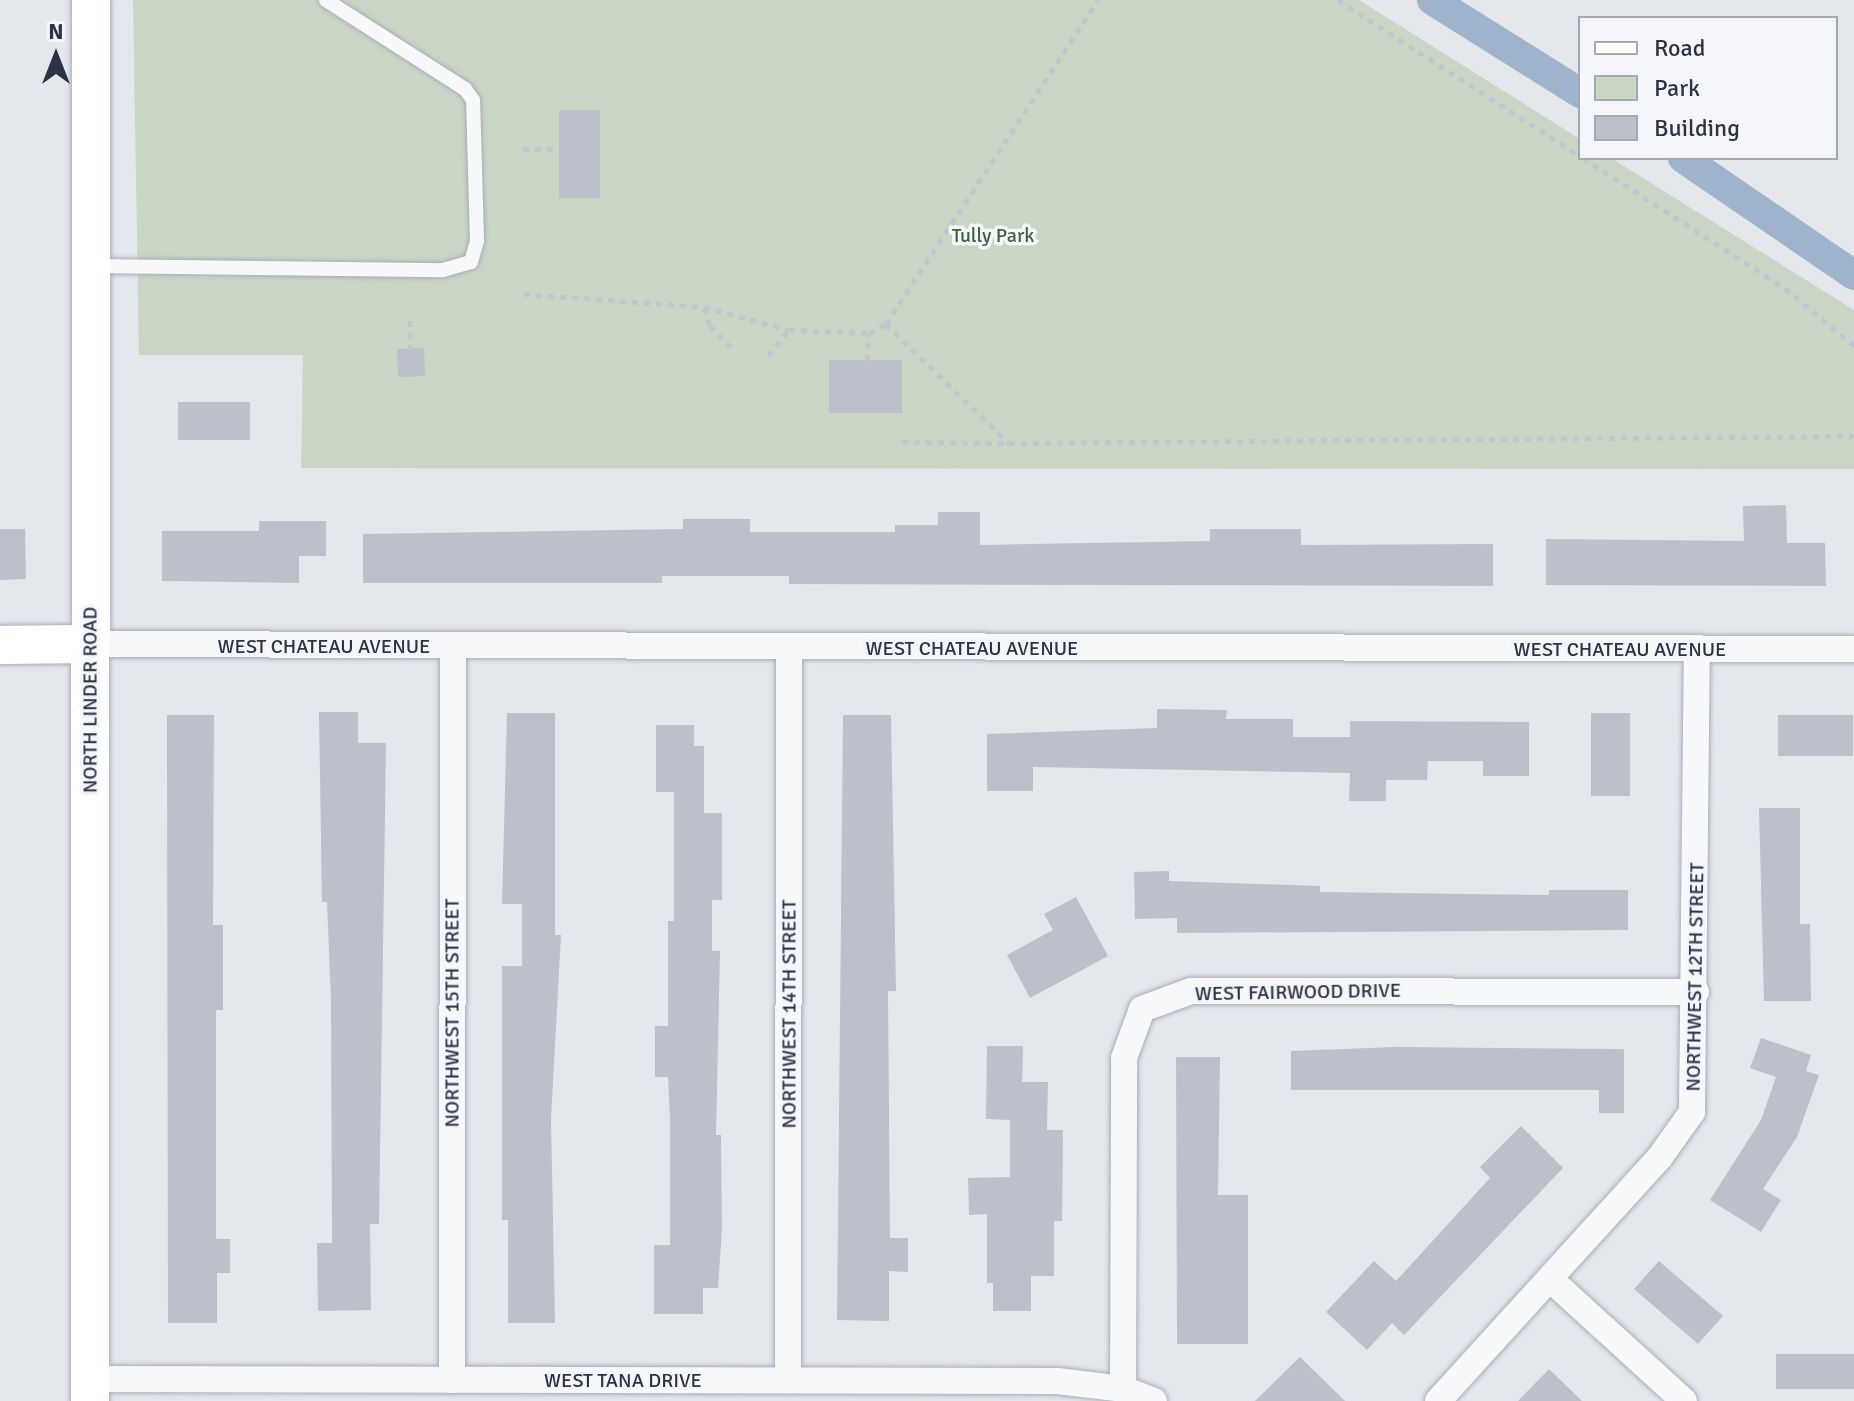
<!DOCTYPE html>
<html>
<head>
<meta charset="utf-8">
<style>
  body { margin:0 }
  #map { position:relative; width:1854px; height:1401px; overflow:hidden; background:#e4e7ec; font-family:Signika,sans-serif }
  div>[style] { position:absolute }
  [style*='--x'] { left:calc(var(--x)*1px); top:calc(var(--y)*1px); width:calc(var(--w)*1px); rotate:calc(var(--a)*1deg) }
  .green>* { inset:0; background:#c9d6c5 }
  .canal>* { height:30px; margin:-15px; padding:0 15px; transform-origin:15px; border-radius:15px; background:#9fb4cc }
  .building>* { inset:0; background:#bbc0ca }
  .path>* { height:5px; margin-top:-2.5px; transform-origin:0; background:repeating-linear-gradient(90deg,#c2c5cb 0 6px,transparent 0 12px) }
  .roads { filter:drop-shadow(0 0 2px #a9aeb7) drop-shadow(0 0 2px #a9aeb7) }
  .lane>* { height:14px; margin:-7px; padding:0 7px; transform-origin:7px; border-radius:7px; background:#f7f8fa }
  .street>* { height:26px; margin:-13px; padding:0 13px; transform-origin:13px; border-radius:13px; background:#f7f8fa }
  .secondary>* { height:38px; margin:-19px; padding:0 19px; transform-origin:19px; border-radius:19px; background:#fff }
  span { translate:-50% -50%; white-space:nowrap; text-align:center; line-height:1.15; -webkit-text-stroke:7px #f4f6f9; paint-order:stroke }
  .park-label { font-size:20px; color:#3f6138 }
  .street-label { font-size:20px; color:#2b3445 }
  .legend { position:absolute; left:1578px; top:16px; width:260px; height:144px; box-sizing:border-box; background:#f4f6f9; border:2px solid #a4a8b1; margin:0; padding:10px 14px; list-style:none; font-size:24px; color:#2b3445 }
  .legend li { display:flex; align-items:center; gap:16px; height:40px }
  .legend b { width:40px; border:2px solid #a4a8b1 }
  .north { position:absolute; left:16px; top:16px; width:80px; height:80px; -webkit-text-stroke:6px #f4f6f9; paint-order:stroke; rotate:0deg; font-size:22px; font-weight:700; line-height:32px; text-align:center; color:#2b3445 }
  .north::after { content:''; display:block; margin:auto; width:28px; height:36px; background:#2b3445; clip-path:polygon(50% 0,100% 100%,50% 72%,0 100%) }
</style>
</head>
<body>
<div id="map">
  <div class="green">
    <div style="clip-path:polygon(133px 0,1359px 0,1580px 139px,1580px 158px,1611px 158px,1854px 310px,1854px 469px,301px 468px,303px 355px,139px 355px)"></div>
  </div>
  <div class="canal">
    <div style="--x:1432;--y:0;--w:175;--a:32.1"></div>
    <div style="--x:1683;--y:158;--w:207;--a:34.4"></div>
  </div>
  <div class="building">
    <div style="clip-path:polygon(559px 110px,600px 110px,600px 198px,559px 198px)"></div>
    <div style="clip-path:polygon(424px 348px,425px 376px,398px 377px,397px 349px)"></div>
    <div style="clip-path:polygon(829px 360px,902px 360px,902px 413px,829px 413px)"></div>
    <div style="clip-path:polygon(178px 402px,250px 402px,250px 440px,178px 440px)"></div>
    <div style="clip-path:polygon(1786px 505px,1787px 543px,1825px 543px,1826px 586px,1546px 585px,1546px 539px,1744px 541px,1743px 506px)"></div>
    <div style="clip-path:polygon(938px 512px,980px 512px,980px 545px,1210px 541px,1210px 529px,1301px 529px,1301px 545px,1493px 544px,1493px 586px,789px 584px,789px 576px,662px 576px,662px 583px,363px 583px,363px 534px,683px 529px,683px 519px,750px 519px,750px 532px,895px 532px,895px 525px,938px 525px)"></div>
    <div style="clip-path:polygon(259px 521px,326px 521px,326px 556px,299px 556px,299px 583px,162px 581px,162px 531px,259px 531px)"></div>
    <div style="clip-path:polygon(0 529px,25px 529px,26px 579px,0 580px)"></div>
    <div style="clip-path:polygon(1157px 709px,1227px 710px,1226px 719px,1293px 719px,1293px 737px,1350px 737px,1350px 721px,1529px 722px,1529px 776px,1483px 776px,1483px 761px,1428px 761px,1427px 780px,1386px 780px,1386px 801px,1349px 801px,1350px 773px,1033px 767px,1033px 791px,987px 791px,987px 734px,1157px 728px)"></div>
    <div style="clip-path:polygon(319px 712px,358px 712px,358px 743px,386px 743px,379px 1224px,370px 1224px,371px 1310px,318px 1311px,317px 1243px,332px 1243px,331px 1000px,327px 902px,322px 902px)"></div>
    <div style="clip-path:polygon(507px 713px,555px 713px,555px 935px,561px 935px,551px 1119px,555px 1323px,508px 1323px,508px 1220px,502px 1220px,502px 966px,522px 966px,522px 904px,502px 904px)"></div>
    <div style="clip-path:polygon(1591px 713px,1630px 713px,1630px 796px,1591px 796px)"></div>
    <div style="clip-path:polygon(167px 715px,214px 715px,213px 925px,223px 925px,223px 1010px,216px 1010px,216px 1239px,230px 1239px,230px 1273px,217px 1273px,217px 1323px,168px 1323px)"></div>
    <div style="clip-path:polygon(843px 715px,891px 715px,896px 991px,888px 991px,890px 1238px,908px 1238px,908px 1272px,889px 1271px,889px 1321px,837px 1320px)"></div>
    <div style="clip-path:polygon(1778px 715px,1853px 715px,1853px 756px,1778px 756px)"></div>
    <div style="clip-path:polygon(656px 725px,694px 725px,694px 746px,704px 746px,704px 813px,722px 813px,722px 900px,712px 900px,712px 951px,720px 951px,716px 1135px,721px 1135px,722px 1229px,718px 1288px,703px 1288px,703px 1314px,654px 1314px,654px 1245px,670px 1245px,670px 1117px,668px 1077px,655px 1077px,655px 1026px,668px 1026px,668px 921px,674px 921px,674px 792px,656px 792px)"></div>
    <div style="clip-path:polygon(1759px 808px,1800px 808px,1800px 924px,1810px 924px,1811px 1001px,1764px 1001px)"></div>
    <div style="clip-path:polygon(1169px 871px,1169px 881px,1320px 886px,1320px 892px,1549px 895px,1549px 890px,1628px 890px,1628px 930px,1177px 933px,1177px 918px,1135px 919px,1134px 872px)"></div>
    <div style="clip-path:polygon(1076px 897px,1108px 956px,1030px 998px,1007px 955px,1053px 930px,1044px 914px)"></div>
    <div style="clip-path:polygon(1761px 1038px,1811px 1055px,1806px 1071px,1819px 1075px,1797px 1137px,1763px 1189px,1781px 1200px,1761px 1232px,1710px 1200px,1761px 1120px,1776px 1077px,1750px 1068px)"></div>
    <div style="clip-path:polygon(987px 1046px,1023px 1046px,1022px 1082px,1048px 1082px,1047px 1130px,1063px 1130px,1062px 1221px,1054px 1221px,1054px 1276px,1031px 1276px,1031px 1311px,993px 1311px,993px 1283px,987px 1283px,987px 1214px,969px 1215px,968px 1178px,1010px 1177px,1010px 1120px,986px 1119px)"></div>
    <div style="clip-path:polygon(1395px 1047px,1624px 1049px,1624px 1113px,1599px 1113px,1599px 1090px,1291px 1090px,1291px 1051px)"></div>
    <div style="clip-path:polygon(1176px 1057px,1220px 1057px,1218px 1195px,1248px 1195px,1248px 1344px,1177px 1344px)"></div>
    <div style="clip-path:polygon(1521px 1126px,1563px 1168px,1404px 1335px,1392px 1323px,1367px 1350px,1326px 1312px,1374px 1261px,1396px 1281px,1490px 1178px,1480px 1167px)"></div>
    <div style="clip-path:polygon(1659px 1261px,1723px 1316px,1698px 1344px,1634px 1289px)"></div>
    <div style="clip-path:polygon(1776px 1354px,1854px 1354px,1854px 1389px,1776px 1389px)"></div>
    <div style="clip-path:polygon(1300px 1357px,1345px 1401px,1255px 1401px)"></div>
    <div style="clip-path:polygon(1549px 1369px,1582px 1401px,1518px 1401px)"></div>
  </div>
  <div class="path">
    <div style="--x:1338;--y:0;--w:288;--a:32.8"></div>
    <div style="--x:523;--y:149;--w:36;--a:0"></div>
    <div style="--x:1583;--y:158;--w:240;--a:32.8"></div>
    <div style="--x:1785;--y:288;--w:90;--a:40"></div>
    <div style="--x:524;--y:294;--w:180;--a:4.1"></div>
    <div style="--x:704;--y:307;--w:88;--a:15.1"></div>
    <div style="--x:789;--y:330;--w:80;--a:2.1"></div>
    <div style="--x:869;--y:333;--w:19;--a:-28"></div>
    <div style="--x:886;--y:324;--w:387;--a:-56.8"></div>
    <div style="--x:704;--y:308;--w:19;--a:72"></div>
    <div style="--x:710;--y:326;--w:37;--a:45"></div>
    <div style="--x:410;--y:320;--w:29;--a:90"></div>
    <div style="--x:886;--y:324;--w:171;--a:44.1"></div>
    <div style="--x:1009;--y:443;--w:845;--a:-0.47"></div>
    <div style="--x:768;--y:355;--w:33;--a:-50"></div>
    <div style="--x:867;--y:360;--w:27;--a:-86"></div>
    <div style="--x:902;--y:442;--w:106;--a:0.5"></div>
  </div>
  <div class="roads">
    <div class="lane">
      <div style="--x:94;--y:266;--w:349;--a:0.7"></div>
      <div style="--x:443;--y:270;--w:29;--a:-16"></div>
      <div style="--x:471;--y:262;--w:22;--a:-74"></div>
      <div style="--x:477;--y:241;--w:141;--a:-91.6"></div>
      <div style="--x:473;--y:100;--w:14;--a:-126"></div>
      <div style="--x:465;--y:89;--w:165;--a:-147.4"></div>
    </div>
    <div class="street">
      <div style="--x:89;--y:644;--w:1765;--a:0.16"></div>
      <div style="--x:1550;--y:1279;--w:181;--a:42.3"></div>
      <div style="--x:90;--y:1379;--w:967;--a:0.12"></div>
      <div style="--x:1057;--y:1381;--w:66;--a:6.9"></div>
      <div style="--x:1123;--y:1389;--w:33;--a:21"></div>
      <div style="--x:452;--y:1380;--w:733;--a:-89.92"></div>
      <div style="--x:788;--y:1380;--w:733;--a:-89.92"></div>
      <div style="--x:1123;--y:1389;--w:331;--a:-89.8"></div>
      <div style="--x:1124;--y:1058;--w:52;--a:-69.8"></div>
      <div style="--x:1142;--y:1009;--w:52;--a:-20.2"></div>
      <div style="--x:1191;--y:991;--w:505;--a:0.11"></div>
      <div style="--x:1438;--y:1401;--w:330;--a:-47.7"></div>
      <div style="--x:1660;--y:1157;--w:55;--a:-54.6"></div>
      <div style="--x:1692;--y:1112;--w:463;--a:-89.4"></div>
    </div>
    <div class="secondary">
      <div style="--x:0;--y:645;--w:89;--a:-0.6"></div>
      <div style="--x:90;--y:1401;--w:1401;--a:-89.96"></div>
    </div>
  </div>
  <div class="park-label">
    <span style="left:993px;top:235px">Tully Park</span>
  </div>
  <div class="street-label">
    <span style="left:324px;top:646px">WEST CHATEAU AVENUE</span>
    <span style="left:972px;top:648px">WEST CHATEAU AVENUE</span>
    <span style="left:1620px;top:649px">WEST CHATEAU AVENUE</span>
    <span style="left:90px;top:700px;rotate:-90deg">NORTH LINDER ROAD</span>
    <span style="left:1695px;top:977px;rotate:-89deg">NORTHWEST 12TH STREET</span>
    <span style="left:1298px;top:992px;rotate:-1deg">WEST FAIRWOOD DRIVE</span>
    <span style="left:452px;top:1013px;rotate:-90deg">NORTHWEST 15TH STREET</span>
    <span style="left:789px;top:1014px;rotate:-90deg">NORTHWEST 14TH STREET</span>
    <span style="left:623px;top:1380px">WEST TANA DRIVE</span>
  </div>
  <ul class="legend">
  <li><b style="height:10px;background:#fff"></b>Road</li>
  <li><b style="height:22px;background:#c9d6c5"></b>Park</li>
  <li><b style="height:22px;background:#bbc0ca"></b>Building</li>
  </ul>
  <div class="north">N</div>
</div>
</body>
</html>
